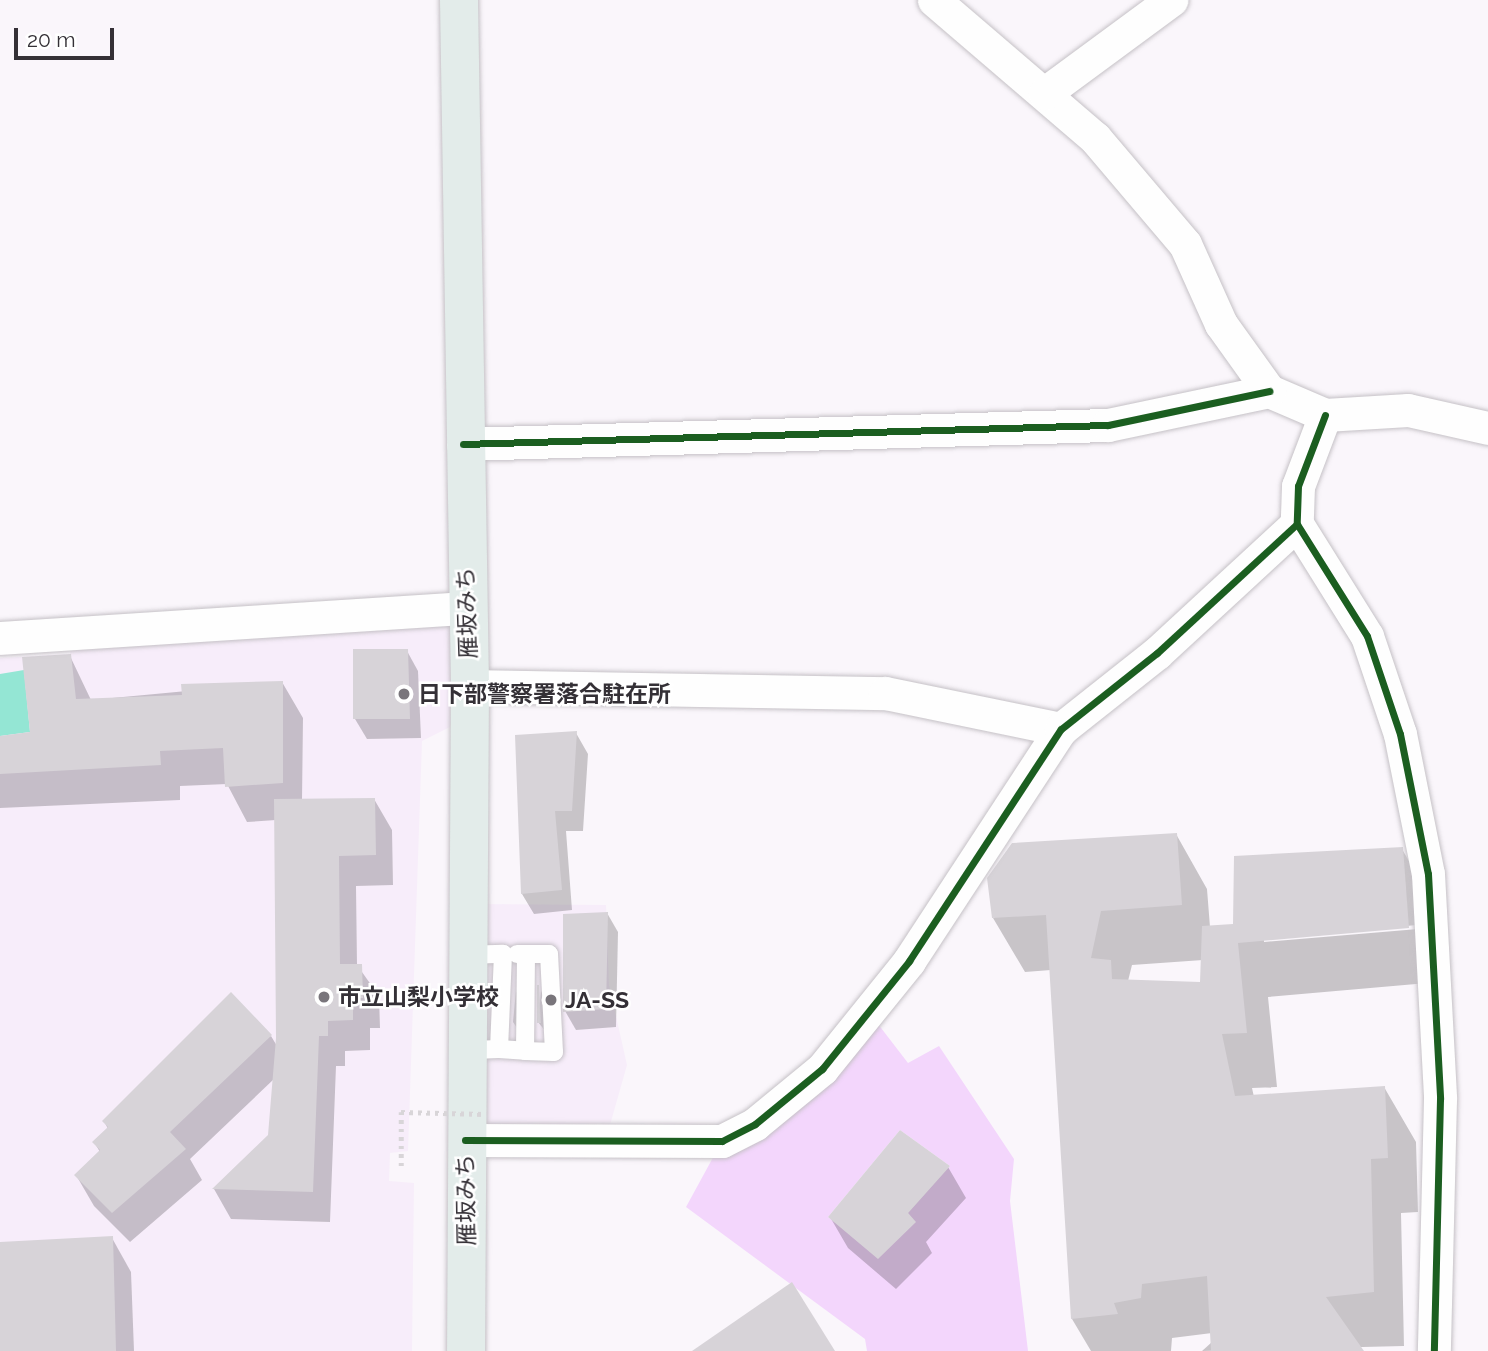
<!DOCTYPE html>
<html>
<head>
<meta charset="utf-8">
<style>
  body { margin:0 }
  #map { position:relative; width:1488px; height:1351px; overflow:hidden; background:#faf6fb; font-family:Raleway,"Noto Sans JP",sans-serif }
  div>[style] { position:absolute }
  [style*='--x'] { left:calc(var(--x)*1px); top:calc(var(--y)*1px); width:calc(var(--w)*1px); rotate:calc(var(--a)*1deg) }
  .built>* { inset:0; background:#f7edfa }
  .green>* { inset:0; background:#f3d6fc }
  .water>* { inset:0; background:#94e6d4 }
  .shadow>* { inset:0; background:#0003 }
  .building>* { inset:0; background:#d7d3d8 }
  .path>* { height:4.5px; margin-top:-2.25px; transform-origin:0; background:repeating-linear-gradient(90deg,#d8d5d8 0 3.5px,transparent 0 8.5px) }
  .roads { filter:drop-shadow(0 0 2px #c5c1c6) drop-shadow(0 0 2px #c5c1c6) }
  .service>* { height:18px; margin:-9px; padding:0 9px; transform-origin:9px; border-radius:9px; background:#fefefe }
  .minor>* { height:33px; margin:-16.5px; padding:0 16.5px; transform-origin:16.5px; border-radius:16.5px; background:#fefefe }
  .trunk>* { height:38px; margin:-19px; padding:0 19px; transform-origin:19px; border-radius:19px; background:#e3ecea }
  .path-bridge>* { height:4.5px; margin-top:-2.25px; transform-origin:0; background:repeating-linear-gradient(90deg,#d8d5d8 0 3.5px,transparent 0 8.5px) }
  .cycleway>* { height:7px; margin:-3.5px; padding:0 3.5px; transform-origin:3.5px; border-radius:3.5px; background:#1b5e20 }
  .dots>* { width:19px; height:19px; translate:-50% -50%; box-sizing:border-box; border:4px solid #fff; border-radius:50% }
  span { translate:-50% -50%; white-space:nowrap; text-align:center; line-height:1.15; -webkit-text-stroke:5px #fff; paint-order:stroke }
  .street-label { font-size:23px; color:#343036 }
  .poi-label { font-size:23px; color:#343036; font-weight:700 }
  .left { translate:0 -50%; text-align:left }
  .scale { position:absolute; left:14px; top:28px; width:100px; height:32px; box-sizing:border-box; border:4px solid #343036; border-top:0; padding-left:9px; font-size:21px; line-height:24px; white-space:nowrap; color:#343036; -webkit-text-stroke:5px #fff; paint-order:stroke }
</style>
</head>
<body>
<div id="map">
  <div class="built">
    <div style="clip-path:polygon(465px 608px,468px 718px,422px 741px,408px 1151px,390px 1153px,389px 1181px,414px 1183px,412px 1351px,0 1351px,0 658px,70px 654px,72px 632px)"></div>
    <div style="clip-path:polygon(465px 904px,606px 905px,609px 985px,627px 1065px,608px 1132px,465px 1140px)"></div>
  </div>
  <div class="green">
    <div style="clip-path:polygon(evenodd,868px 1011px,908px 1063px,939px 1046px,1014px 1159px,1010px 1201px,1028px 1351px,867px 1351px,865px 1339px,686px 1207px,722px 1141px,868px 1011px,900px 1130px,950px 1166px,908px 1213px,915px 1222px,865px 1245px,828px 1217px,900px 1130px)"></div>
  </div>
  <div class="water">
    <div style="clip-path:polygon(24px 670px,30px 732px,0 736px,0 674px)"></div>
  </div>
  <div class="shadow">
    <div style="clip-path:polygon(407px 651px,418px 671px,421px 738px,367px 739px,355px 719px)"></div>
    <div style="clip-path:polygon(70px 656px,91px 700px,282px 682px,303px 718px,302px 801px,374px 799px,392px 830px,393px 885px,356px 886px,357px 965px,379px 996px,380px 1028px,370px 1028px,370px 1050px,345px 1051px,345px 1066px,336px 1066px,330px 1222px,231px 1219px,214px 1189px,270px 1136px,274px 1079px,190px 1159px,202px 1180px,130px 1242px,94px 1206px,76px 1175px,100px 1152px,94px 1142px,108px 1129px,104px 1121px,271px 1036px,277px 1046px,276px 820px,247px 822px,227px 784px,180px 786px,180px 800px,0 808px,0 737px,32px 734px)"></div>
    <div style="clip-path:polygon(576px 733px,588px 754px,583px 831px,566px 831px,572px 910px,534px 914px,522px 894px)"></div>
    <div style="clip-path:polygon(evenodd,1176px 834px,1207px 889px,1210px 927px,1234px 926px,1402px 849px,1433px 903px,1439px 982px,1268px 997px,1277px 1087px,1252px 1088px,1254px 1097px,1384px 1087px,1416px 1142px,1418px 1212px,1401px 1213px,1404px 1346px,1202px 1351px,1212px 1342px,1212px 1333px,1172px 1338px,1171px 1351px,1091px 1351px,1072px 1319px,1051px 970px,1025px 972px,993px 918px,1176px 834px,1417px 925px,1418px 929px,1264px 942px,1264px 939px,1417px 925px,1176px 834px,1203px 960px,1202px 983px,1128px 981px,1132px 965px,1203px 960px)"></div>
    <div style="clip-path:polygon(607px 913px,618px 932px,616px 1027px,576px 1030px,565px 1011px)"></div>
    <div style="clip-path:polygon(516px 991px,519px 997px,519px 1031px,513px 1022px)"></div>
    <div style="clip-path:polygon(541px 991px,544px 997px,546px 1032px,538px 1022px)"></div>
    <div style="clip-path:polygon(948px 1167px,966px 1198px,926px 1242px,932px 1253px,896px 1289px,848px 1248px,830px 1217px)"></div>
    <div style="clip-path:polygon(112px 1238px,131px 1272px,134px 1351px,0 1351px,0 1244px)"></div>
  </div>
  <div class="building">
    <div style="clip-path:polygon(353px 649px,408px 649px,410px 719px,353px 719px)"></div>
    <div style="clip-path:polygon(71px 654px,76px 699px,182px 695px,181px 684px,283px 681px,283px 783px,225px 787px,223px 748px,160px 751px,161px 765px,0 774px,0 736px,30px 732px,22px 657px)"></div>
    <div style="clip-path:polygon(577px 731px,572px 811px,555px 811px,562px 890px,521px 894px,515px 735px)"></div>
    <div style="clip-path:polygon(375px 798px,376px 855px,339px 856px,340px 964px,362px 964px,363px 998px,353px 998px,353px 1020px,328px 1021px,328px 1036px,319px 1036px,313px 1192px,212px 1189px,268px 1135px,276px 1038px,274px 799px)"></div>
    <div style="clip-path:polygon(1177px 833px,1182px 905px,1101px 911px,1091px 958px,1111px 960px,1112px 979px,1200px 982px,1202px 926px,1233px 924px,1234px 856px,1403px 847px,1409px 928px,1238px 943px,1247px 1033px,1222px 1034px,1235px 1096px,1385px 1086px,1388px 1158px,1371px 1159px,1374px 1292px,1326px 1297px,1364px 1351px,1211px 1351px,1207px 1276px,1142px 1284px,1141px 1298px,1114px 1303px,1118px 1314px,1071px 1319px,1046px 915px,992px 918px,987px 878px,1012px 843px)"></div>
    <div style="clip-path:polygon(608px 912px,606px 1009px,563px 1012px,563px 914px)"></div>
    <div style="clip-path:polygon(537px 985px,539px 985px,541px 1023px,537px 1023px)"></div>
    <div style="clip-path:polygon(231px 992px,272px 1035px,170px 1132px,186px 1149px,112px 1213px,74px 1175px,100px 1150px,92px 1142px,108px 1127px,102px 1121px)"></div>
    <div style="clip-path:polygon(900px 1130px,950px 1166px,908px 1213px,916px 1222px,878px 1259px,828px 1217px)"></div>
    <div style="clip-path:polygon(113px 1236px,116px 1351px,0 1351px,0 1242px)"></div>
    <div style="clip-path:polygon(792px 1282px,835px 1351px,692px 1351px)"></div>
  </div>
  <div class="path">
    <div style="--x:401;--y:1166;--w:54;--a:-90"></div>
  </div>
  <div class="roads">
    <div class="service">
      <div style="--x:465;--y:955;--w:38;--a:-2"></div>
      <div style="--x:503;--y:954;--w:95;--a:92.4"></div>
      <div style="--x:499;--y:1049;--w:34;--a:178"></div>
      <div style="--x:499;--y:1049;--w:26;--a:4"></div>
      <div style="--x:525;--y:1051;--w:97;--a:-89.4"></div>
      <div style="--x:526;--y:954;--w:9;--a:180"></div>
      <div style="--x:525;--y:1051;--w:29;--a:2"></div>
      <div style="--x:554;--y:1052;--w:98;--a:-92.9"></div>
      <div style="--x:549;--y:954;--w:23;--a:180"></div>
    </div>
    <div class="minor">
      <div style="--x:934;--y:0;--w:212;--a:40.6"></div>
      <div style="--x:1095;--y:138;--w:139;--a:49.7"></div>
      <div style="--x:1185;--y:244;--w:88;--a:65.8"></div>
      <div style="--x:1221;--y:324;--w:82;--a:54.4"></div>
      <div style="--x:1269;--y:391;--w:61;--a:23.2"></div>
      <div style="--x:1325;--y:415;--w:83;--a:-3.4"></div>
      <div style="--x:1408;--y:410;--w:82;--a:12.7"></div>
      <div style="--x:1045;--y:93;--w:157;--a:-36.4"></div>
      <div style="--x:1325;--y:415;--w:76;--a:110.8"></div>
      <div style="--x:1298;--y:486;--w:38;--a:92"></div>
      <div style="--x:1297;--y:524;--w:132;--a:58"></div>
      <div style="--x:1367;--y:636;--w:103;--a:71.4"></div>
      <div style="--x:1400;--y:734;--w:143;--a:78.7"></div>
      <div style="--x:1428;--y:874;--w:225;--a:86.9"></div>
      <div style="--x:1440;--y:1099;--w:252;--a:91.4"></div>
      <div style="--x:463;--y:444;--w:645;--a:-1.69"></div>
      <div style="--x:1108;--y:425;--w:165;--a:-11.9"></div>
      <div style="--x:0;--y:638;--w:466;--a:-3.7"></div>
      <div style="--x:470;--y:686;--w:415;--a:1"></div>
      <div style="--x:885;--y:693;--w:180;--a:11.6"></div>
      <div style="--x:465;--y:1140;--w:257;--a:0.2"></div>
      <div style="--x:722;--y:1141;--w:37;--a:-27"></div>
      <div style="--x:755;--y:1124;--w:87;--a:-39.4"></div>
      <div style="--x:822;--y:1069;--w:139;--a:-51.1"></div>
      <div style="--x:909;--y:961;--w:277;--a:-56.8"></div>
      <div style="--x:1061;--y:729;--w:122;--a:-38.4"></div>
      <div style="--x:1157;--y:653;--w:190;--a:-42.7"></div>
    </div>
    <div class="trunk">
      <div style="--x:459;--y:0;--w:686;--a:89.08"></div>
      <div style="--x:470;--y:686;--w:665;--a:90.34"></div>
    </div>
  </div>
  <div class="path-bridge">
    <div style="--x:401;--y:1112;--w:83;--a:1.4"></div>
  </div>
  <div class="cycleway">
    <div style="--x:1325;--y:415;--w:76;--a:110.8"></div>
    <div style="--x:1298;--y:486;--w:38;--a:92"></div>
    <div style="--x:1297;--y:524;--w:132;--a:58"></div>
    <div style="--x:1367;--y:636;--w:103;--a:71.4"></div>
    <div style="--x:1400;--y:734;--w:143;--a:78.7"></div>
    <div style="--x:1428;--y:874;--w:225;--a:86.9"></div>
    <div style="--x:1440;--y:1099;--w:252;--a:91.4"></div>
    <div style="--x:463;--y:444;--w:645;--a:-1.69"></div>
    <div style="--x:1108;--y:425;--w:165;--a:-11.9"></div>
    <div style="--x:465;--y:1140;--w:257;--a:0.2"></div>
    <div style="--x:722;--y:1141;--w:37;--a:-27"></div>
    <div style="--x:755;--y:1124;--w:87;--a:-39.4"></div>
    <div style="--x:822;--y:1069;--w:139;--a:-51.1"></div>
    <div style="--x:909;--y:961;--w:277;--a:-56.8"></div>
    <div style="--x:1061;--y:729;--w:122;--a:-38.4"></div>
    <div style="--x:1157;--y:653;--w:190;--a:-42.7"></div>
  </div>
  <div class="dots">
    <div style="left:404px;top:694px;background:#79757b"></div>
    <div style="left:324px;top:997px;background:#79757b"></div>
    <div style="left:551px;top:1000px;background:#79757b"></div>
  </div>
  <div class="street-label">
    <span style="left:467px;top:613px;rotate:-92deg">雁坂みち</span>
    <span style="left:466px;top:1200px;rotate:-91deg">雁坂みち</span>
  </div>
  <div class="poi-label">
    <span class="left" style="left:418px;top:694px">日下部警察署落合駐在所</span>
    <span class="left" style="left:338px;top:997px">市立山梨小学校</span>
    <span class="left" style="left:565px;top:1000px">JA-SS</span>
  </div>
  <div class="scale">20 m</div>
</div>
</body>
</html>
